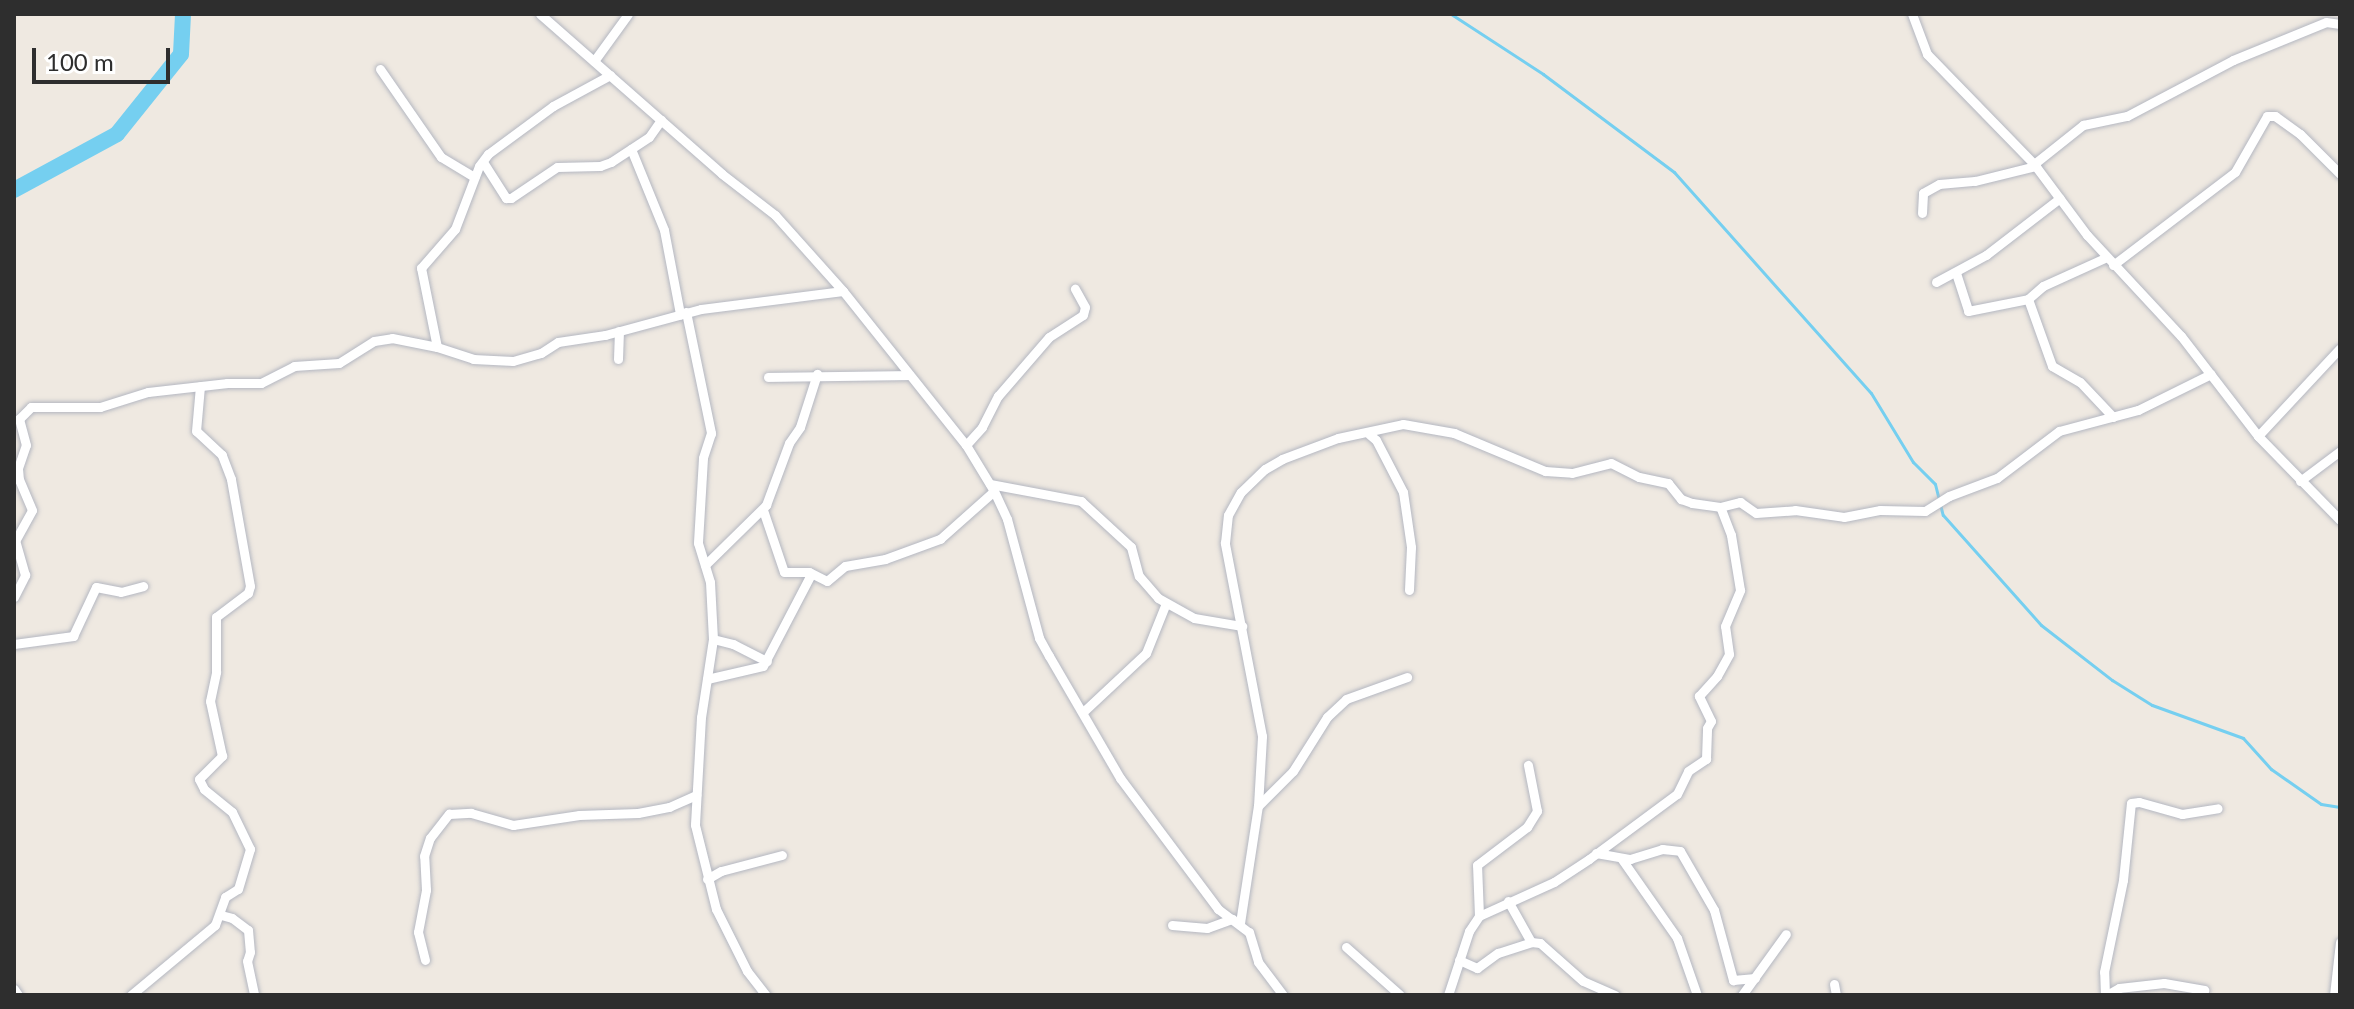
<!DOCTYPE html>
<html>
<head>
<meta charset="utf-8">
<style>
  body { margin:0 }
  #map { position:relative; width:2354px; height:1009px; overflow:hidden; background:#efe9e1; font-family:Lato,sans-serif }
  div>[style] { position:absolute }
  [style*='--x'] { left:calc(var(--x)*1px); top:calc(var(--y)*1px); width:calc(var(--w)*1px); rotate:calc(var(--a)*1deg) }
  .stream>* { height:3px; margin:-1.5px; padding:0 1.5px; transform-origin:1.5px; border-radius:1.5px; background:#75cff0 }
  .river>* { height:16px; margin:-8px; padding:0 8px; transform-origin:8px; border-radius:8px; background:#75cff0 }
  .roads { filter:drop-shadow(0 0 2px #b4b7c1) drop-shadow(0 0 2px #b4b7c1) }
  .minor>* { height:9px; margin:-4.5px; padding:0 4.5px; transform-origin:4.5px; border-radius:4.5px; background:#fff }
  span { translate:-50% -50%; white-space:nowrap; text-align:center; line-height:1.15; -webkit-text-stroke:8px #fff; paint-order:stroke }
  .frame { position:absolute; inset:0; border:16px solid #2e2e2e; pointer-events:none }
  .scale { position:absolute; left:32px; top:48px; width:138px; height:36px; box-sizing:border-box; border:4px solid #2e2e2e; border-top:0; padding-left:10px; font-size:24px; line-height:28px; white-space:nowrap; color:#2e2e2e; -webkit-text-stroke:6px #fff; paint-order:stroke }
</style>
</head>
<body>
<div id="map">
  <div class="stream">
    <div style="--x:1451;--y:14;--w:110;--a:33.1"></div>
    <div style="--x:1543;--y:74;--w:164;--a:36.8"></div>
    <div style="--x:1674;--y:172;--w:296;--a:48.3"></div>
    <div style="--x:1871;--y:393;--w:81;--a:58.7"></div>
    <div style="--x:1913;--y:462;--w:31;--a:45"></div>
    <div style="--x:1935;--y:484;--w:32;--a:76"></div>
    <div style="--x:1943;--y:515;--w:147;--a:48.3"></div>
    <div style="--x:2041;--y:625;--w:90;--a:37.8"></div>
    <div style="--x:2112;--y:680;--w:47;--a:32"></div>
    <div style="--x:2152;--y:705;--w:97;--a:19.9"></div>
    <div style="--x:2243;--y:738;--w:42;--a:47.9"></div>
    <div style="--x:2271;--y:769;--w:61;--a:35"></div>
    <div style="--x:2321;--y:804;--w:19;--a:9"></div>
  </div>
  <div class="river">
    <div style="--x:14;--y:190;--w:117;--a:-28.5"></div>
    <div style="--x:117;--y:134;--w:102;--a:-51.3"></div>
    <div style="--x:181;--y:54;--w:40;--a:-87.1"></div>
  </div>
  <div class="roads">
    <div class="minor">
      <div style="--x:540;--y:14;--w:242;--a:41.3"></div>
      <div style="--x:722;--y:174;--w:67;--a:37.7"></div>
      <div style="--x:775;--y:215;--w:102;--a:48.2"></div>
      <div style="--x:843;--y:291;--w:197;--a:51.4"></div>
      <div style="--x:966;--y:445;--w:54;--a:58.7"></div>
      <div style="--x:994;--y:491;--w:31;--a:65"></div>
      <div style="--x:1007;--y:519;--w:123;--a:74.9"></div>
      <div style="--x:1039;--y:638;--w:21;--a:61"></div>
      <div style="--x:1049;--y:656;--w:141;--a:59.8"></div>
      <div style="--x:1120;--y:778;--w:164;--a:53.2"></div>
      <div style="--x:1218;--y:909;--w:39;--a:37"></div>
      <div style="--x:1249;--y:932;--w:31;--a:73"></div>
      <div style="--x:1258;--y:962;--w:41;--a:52.9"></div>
      <div style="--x:1912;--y:14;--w:43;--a:69.4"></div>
      <div style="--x:1927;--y:54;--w:153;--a:45.8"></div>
      <div style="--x:2034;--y:164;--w:89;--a:53.3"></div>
      <div style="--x:2087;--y:235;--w:138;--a:47.1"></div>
      <div style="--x:2181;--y:336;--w:126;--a:52.4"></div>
      <div style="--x:2258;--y:436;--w:117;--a:45.7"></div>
      <div style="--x:594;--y:61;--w:58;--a:-54.1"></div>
      <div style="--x:380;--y:69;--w:107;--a:55.3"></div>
      <div style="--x:441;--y:157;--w:39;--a:31"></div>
      <div style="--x:631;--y:149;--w:87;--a:67.8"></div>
      <div style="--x:664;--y:230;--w:86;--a:79.2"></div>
      <div style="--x:483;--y:162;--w:43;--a:57.4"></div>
      <div style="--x:506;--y:198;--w:5;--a:0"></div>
      <div style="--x:511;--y:198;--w:55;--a:-34"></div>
      <div style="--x:557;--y:167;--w:43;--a:-1.3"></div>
      <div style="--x:600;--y:166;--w:12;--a:-20"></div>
      <div style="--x:611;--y:162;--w:45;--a:-33.3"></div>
      <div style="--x:649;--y:137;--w:21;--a:-55"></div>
      <div style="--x:2034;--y:164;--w:63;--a:-38.5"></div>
      <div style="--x:2083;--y:125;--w:45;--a:-11.6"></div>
      <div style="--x:2127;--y:116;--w:120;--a:-27.8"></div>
      <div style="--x:2233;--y:60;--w:100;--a:-22.2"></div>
      <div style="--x:2326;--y:22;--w:14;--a:8"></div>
      <div style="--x:1922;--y:213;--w:20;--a:-87"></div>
      <div style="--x:1923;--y:193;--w:18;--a:-29"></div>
      <div style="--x:1939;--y:184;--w:36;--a:-5"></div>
      <div style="--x:1975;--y:181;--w:63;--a:-13.8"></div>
      <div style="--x:2107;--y:257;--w:70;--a:155.6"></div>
      <div style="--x:2043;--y:286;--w:20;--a:139"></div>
      <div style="--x:2028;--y:299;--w:71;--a:70.3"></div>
      <div style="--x:2052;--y:366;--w:32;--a:30"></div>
      <div style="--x:2080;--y:382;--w:48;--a:46.7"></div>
      <div style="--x:2113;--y:265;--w:153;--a:-37.3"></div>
      <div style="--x:2235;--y:172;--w:64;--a:-60.3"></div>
      <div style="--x:2267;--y:116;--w:8;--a:0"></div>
      <div style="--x:2275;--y:116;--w:31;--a:36"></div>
      <div style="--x:2300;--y:134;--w:57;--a:45"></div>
      <div style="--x:1956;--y:273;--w:40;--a:72"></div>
      <div style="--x:1968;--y:311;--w:61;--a:-11.3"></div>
      <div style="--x:1936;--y:282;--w:57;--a:-28.4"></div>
      <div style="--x:1986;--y:255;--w:93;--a:-37.6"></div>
      <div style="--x:686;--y:312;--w:124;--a:78.3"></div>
      <div style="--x:711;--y:433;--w:26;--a:108"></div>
      <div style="--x:703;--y:458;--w:85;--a:93.4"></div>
      <div style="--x:698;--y:543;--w:41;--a:72.9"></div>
      <div style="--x:710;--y:582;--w:57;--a:87"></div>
      <div style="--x:713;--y:639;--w:79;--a:98.7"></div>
      <div style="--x:701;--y:717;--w:108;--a:93.2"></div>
      <div style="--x:695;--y:825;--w:87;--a:76"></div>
      <div style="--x:716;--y:909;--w:69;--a:63.4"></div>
      <div style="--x:747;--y:971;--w:31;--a:52"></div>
      <div style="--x:437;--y:347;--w:81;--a:-101.4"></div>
      <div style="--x:421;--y:268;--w:52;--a:-48.9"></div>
      <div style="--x:455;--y:229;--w:67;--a:-69.1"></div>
      <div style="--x:479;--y:166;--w:15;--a:-53"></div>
      <div style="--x:488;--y:154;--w:81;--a:-36.4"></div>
      <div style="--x:553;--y:106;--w:65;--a:-28.5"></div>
      <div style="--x:618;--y:359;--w:28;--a:-88"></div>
      <div style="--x:768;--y:377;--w:141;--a:-0.8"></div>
      <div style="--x:1369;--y:434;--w:9;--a:41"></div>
      <div style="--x:1376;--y:440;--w:59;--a:62.6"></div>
      <div style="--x:1403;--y:492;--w:56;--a:81.7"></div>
      <div style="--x:1411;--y:547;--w:43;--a:92.7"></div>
      <div style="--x:2258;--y:436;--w:120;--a:-47"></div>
      <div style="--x:966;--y:445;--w:24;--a:-48"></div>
      <div style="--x:982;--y:427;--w:35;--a:-63"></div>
      <div style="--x:998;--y:396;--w:78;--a:-49.2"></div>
      <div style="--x:1049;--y:337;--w:40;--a:-32.9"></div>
      <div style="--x:1083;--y:315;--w:8;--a:-76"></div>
      <div style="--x:1085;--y:307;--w:21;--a:-119"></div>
      <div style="--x:2300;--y:481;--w:50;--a:-36.9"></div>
      <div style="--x:990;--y:484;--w:93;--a:10.6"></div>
      <div style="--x:1081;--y:501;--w:68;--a:42.6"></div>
      <div style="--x:1131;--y:547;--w:30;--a:75"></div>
      <div style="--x:1139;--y:576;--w:29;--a:49"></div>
      <div style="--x:1158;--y:598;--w:41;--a:29.1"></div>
      <div style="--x:1194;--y:618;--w:49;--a:9.5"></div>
      <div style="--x:763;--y:510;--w:65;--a:71.3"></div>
      <div style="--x:784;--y:572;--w:25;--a:0"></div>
      <div style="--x:809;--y:572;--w:20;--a:27"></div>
      <div style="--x:827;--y:581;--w:23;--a:-40"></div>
      <div style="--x:845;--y:566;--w:41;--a:-9.9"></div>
      <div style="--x:885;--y:559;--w:59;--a:-20"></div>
      <div style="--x:940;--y:539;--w:72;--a:-41.6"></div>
      <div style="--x:705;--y:565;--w:86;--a:-44.5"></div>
      <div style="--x:766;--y:505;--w:66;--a:-69.6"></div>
      <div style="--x:789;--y:443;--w:19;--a:-55"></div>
      <div style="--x:800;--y:427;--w:56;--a:-72.2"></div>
      <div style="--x:14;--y:597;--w:25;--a:-63"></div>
      <div style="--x:25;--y:575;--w:35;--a:-106"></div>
      <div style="--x:15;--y:541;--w:35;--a:-61"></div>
      <div style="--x:32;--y:510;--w:33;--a:-113"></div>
      <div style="--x:19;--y:480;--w:12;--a:-95"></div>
      <div style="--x:18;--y:468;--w:24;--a:-71"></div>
      <div style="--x:26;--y:445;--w:27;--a:-105"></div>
      <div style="--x:19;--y:419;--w:17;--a:-45"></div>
      <div style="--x:31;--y:407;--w:69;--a:0"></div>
      <div style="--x:100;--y:407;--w:50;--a:-17.4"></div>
      <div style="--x:148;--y:392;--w:80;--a:-6.5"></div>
      <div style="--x:227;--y:383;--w:34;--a:0"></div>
      <div style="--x:261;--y:383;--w:37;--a:-27"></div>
      <div style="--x:294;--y:366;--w:45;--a:-3.8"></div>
      <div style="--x:339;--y:363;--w:41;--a:-32.2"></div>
      <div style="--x:374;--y:341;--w:18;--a:-9"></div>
      <div style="--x:392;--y:338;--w:46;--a:11.3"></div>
      <div style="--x:437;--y:347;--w:38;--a:18"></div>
      <div style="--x:473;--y:359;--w:40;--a:2.9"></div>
      <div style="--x:513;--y:361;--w:29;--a:-16"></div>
      <div style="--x:541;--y:353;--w:20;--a:-33"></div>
      <div style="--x:558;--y:342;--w:48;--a:-8.5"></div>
      <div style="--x:605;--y:335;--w:99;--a:-15.2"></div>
      <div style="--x:701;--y:309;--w:143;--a:-7.2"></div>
      <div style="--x:713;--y:639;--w:21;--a:14"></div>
      <div style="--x:733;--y:644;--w:38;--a:27"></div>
      <div style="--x:14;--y:644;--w:60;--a:-7.7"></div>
      <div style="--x:73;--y:636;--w:54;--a:-64.9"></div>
      <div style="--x:96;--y:587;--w:25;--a:11"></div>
      <div style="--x:121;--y:592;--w:23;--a:-15"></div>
      <div style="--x:707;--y:679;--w:57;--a:-13.1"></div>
      <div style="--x:763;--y:666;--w:104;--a:-62.4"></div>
      <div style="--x:1083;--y:712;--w:86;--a:-43.1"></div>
      <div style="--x:1146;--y:653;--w:54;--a:-68.2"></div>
      <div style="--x:1258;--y:806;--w:49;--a:-45"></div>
      <div style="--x:1293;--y:771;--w:64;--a:-57.8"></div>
      <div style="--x:1327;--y:717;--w:26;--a:-43"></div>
      <div style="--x:1346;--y:699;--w:65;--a:-19.8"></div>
      <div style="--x:1596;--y:853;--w:35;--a:10"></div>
      <div style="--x:1630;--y:859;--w:34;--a:-17"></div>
      <div style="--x:1662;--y:849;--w:18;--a:6"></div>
      <div style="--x:1680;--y:851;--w:68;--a:60"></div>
      <div style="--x:1714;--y:910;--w:73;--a:74.8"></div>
      <div style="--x:1733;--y:980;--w:22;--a:-5"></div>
      <div style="--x:1621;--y:858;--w:98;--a:55"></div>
      <div style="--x:1677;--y:938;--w:60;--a:70.7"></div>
      <div style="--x:707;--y:879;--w:16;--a:-30"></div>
      <div style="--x:721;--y:871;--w:63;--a:-14.7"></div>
      <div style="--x:1508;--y:901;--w:47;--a:60.7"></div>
      <div style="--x:1531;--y:942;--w:9;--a:6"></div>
      <div style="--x:1540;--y:943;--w:57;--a:41.5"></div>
      <div style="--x:1583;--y:981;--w:35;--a:24"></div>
      <div style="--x:221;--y:915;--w:11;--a:15"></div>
      <div style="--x:232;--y:918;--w:20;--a:37"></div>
      <div style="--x:248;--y:930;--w:22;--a:85"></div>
      <div style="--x:250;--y:952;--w:9;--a:108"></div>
      <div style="--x:247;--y:961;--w:35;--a:78"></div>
      <div style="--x:1479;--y:916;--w:51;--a:-92.2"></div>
      <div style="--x:1477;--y:865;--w:63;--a:-37.2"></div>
      <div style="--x:1527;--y:827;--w:19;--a:-58"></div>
      <div style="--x:1537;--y:811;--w:47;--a:-101.1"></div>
      <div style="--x:1240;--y:923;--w:118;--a:-81.3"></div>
      <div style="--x:1258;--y:806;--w:70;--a:-86.7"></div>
      <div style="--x:1262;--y:736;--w:197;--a:-100.9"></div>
      <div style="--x:1225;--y:543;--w:28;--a:-84"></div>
      <div style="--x:1228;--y:515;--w:26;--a:-61"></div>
      <div style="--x:1241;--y:492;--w:33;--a:-44"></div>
      <div style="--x:1265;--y:469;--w:20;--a:-30"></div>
      <div style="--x:1282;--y:459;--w:60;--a:-20.6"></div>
      <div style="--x:1338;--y:438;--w:66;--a:-12.2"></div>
      <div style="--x:1403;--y:424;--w:52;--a:10"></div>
      <div style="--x:1454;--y:433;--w:99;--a:22.7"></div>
      <div style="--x:1545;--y:471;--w:27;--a:4"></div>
      <div style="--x:1572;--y:473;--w:40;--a:-14.4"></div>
      <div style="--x:1611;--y:463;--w:31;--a:27"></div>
      <div style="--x:1639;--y:477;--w:30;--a:12"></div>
      <div style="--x:1668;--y:483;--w:21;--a:51"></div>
      <div style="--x:1681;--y:499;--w:12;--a:20"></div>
      <div style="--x:1692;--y:503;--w:28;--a:8"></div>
      <div style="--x:1720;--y:507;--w:21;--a:-14"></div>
      <div style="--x:1740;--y:502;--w:19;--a:35"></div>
      <div style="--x:1756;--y:513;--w:39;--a:-4"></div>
      <div style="--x:1795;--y:510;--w:49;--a:8.1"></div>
      <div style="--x:1844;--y:517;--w:37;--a:-11"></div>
      <div style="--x:1880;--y:510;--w:45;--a:1.3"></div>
      <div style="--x:1925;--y:511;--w:28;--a:-32"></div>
      <div style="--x:1949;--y:496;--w:51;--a:-20.6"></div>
      <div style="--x:1997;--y:478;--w:78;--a:-37.2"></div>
      <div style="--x:2059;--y:431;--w:82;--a:-14.9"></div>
      <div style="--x:2138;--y:410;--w:81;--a:-26.3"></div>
      <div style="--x:1172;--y:925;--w:35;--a:5"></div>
      <div style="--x:1207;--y:928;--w:27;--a:-20"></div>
      <div style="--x:1346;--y:947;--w:72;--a:41.6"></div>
      <div style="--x:425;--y:960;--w:29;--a:-104"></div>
      <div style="--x:418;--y:932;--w:43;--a:-79.2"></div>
      <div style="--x:426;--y:890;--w:34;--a:-93"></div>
      <div style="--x:424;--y:856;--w:19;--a:-72"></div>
      <div style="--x:430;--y:838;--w:31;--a:-52"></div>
      <div style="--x:449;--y:814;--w:22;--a:-3"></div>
      <div style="--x:471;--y:813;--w:44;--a:15.9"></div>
      <div style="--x:513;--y:825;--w:67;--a:-8.6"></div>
      <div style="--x:579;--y:815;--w:59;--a:-1.9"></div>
      <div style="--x:638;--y:813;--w:32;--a:-11"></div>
      <div style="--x:669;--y:807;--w:30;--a:-24"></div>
      <div style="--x:1459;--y:960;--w:20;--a:24"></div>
      <div style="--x:1477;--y:968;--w:26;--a:-36"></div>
      <div style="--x:1498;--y:953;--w:35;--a:-18"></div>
      <div style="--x:1834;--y:984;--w:11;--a:80"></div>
      <div style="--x:14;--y:989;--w:7;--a:56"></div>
      <div style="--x:131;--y:995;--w:109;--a:-39.8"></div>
      <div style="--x:215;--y:925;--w:30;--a:-70"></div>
      <div style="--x:225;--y:897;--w:15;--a:-32"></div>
      <div style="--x:238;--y:889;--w:42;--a:-73.3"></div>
      <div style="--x:250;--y:849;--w:41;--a:-115.9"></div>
      <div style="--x:232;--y:812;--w:36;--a:-141"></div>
      <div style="--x:204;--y:789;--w:11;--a:-117"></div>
      <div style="--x:199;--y:779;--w:33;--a:-45"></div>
      <div style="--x:222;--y:756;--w:56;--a:-102.3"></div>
      <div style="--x:210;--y:701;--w:30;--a:-78"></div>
      <div style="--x:216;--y:672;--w:55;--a:-90"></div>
      <div style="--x:216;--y:617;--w:40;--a:-37"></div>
      <div style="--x:248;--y:593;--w:7;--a:-74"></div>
      <div style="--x:250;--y:586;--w:109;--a:-100.1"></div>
      <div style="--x:231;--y:479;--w:26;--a:-111"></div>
      <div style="--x:222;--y:455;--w:35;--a:-137"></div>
      <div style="--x:196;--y:431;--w:45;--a:-84.9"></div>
      <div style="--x:1448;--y:995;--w:67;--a:-71.8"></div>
      <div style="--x:1469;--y:931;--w:18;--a:-56"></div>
      <div style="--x:1479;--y:916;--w:82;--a:-24.4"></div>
      <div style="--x:1554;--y:882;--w:42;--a:-33.3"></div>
      <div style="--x:1589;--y:859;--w:109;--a:-36.5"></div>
      <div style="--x:1677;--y:794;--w:25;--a:-64"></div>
      <div style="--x:1688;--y:771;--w:22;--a:-34"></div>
      <div style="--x:1706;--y:759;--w:31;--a:-88"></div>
      <div style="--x:1707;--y:728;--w:8;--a:-60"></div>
      <div style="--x:1711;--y:721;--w:28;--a:-116"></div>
      <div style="--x:1699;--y:696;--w:27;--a:-48"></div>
      <div style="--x:1717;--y:676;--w:25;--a:-61"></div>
      <div style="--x:1729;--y:654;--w:28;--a:-98"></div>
      <div style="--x:1725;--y:626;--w:39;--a:-67"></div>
      <div style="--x:1740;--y:590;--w:56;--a:-99.3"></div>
      <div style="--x:1731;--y:535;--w:30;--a:-111"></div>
      <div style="--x:1742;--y:995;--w:75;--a:-54.2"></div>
      <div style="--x:2105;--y:995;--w:23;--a:-92"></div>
      <div style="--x:2104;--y:972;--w:94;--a:-78.3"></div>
      <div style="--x:2123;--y:880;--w:77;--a:-84.1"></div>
      <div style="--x:2131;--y:803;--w:8;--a:-7"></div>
      <div style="--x:2139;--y:802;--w:45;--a:15.6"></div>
      <div style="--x:2182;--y:814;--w:36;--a:-9"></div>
      <div style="--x:2107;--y:995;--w:14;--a:-30"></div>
      <div style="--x:2119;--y:988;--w:45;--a:-6.3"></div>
      <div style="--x:2164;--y:983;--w:41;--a:9.9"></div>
      <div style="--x:2334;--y:995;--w:53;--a:-83.5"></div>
    </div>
  </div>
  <div class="frame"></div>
  <div class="scale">100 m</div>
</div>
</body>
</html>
